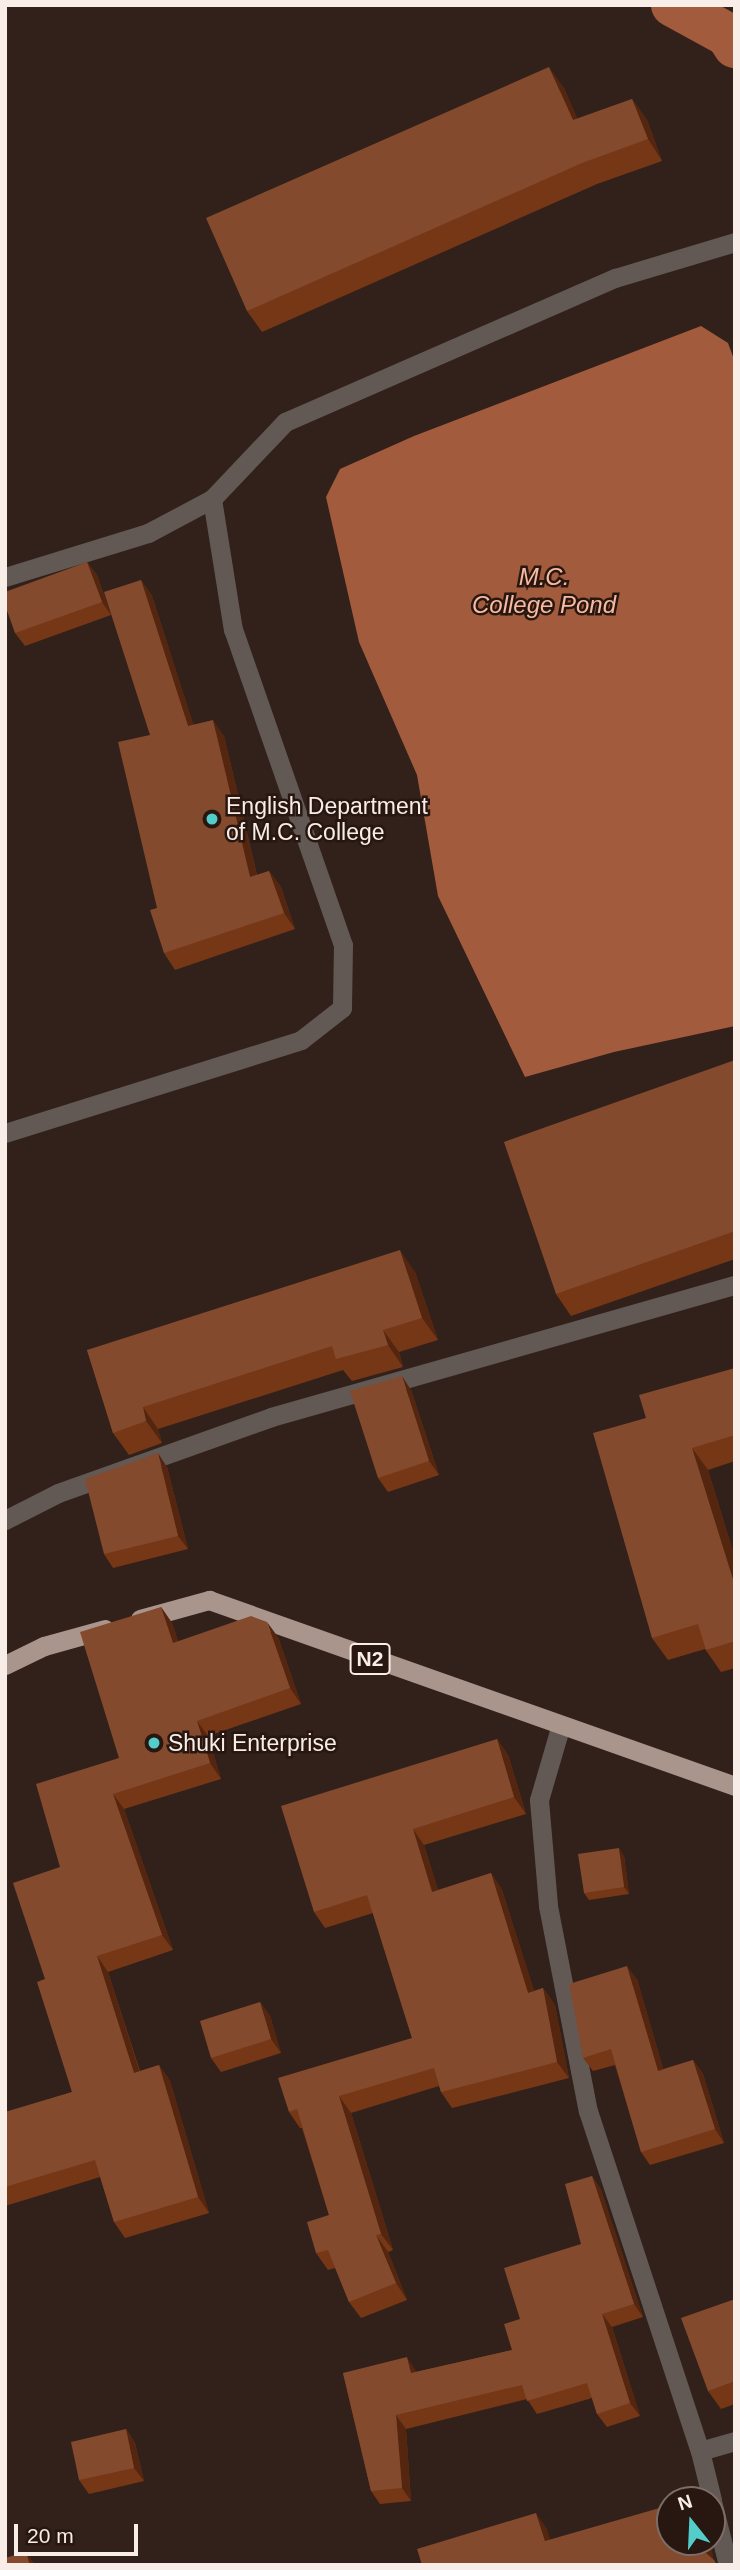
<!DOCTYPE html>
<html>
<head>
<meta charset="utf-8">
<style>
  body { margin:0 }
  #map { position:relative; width:740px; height:2570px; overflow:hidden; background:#32211a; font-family:Arial,sans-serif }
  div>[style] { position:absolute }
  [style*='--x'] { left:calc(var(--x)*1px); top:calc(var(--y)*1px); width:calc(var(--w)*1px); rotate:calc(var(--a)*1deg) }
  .water>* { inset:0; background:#a35b3d }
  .canal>* { height:44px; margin:-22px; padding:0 22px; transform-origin:22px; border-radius:22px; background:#a35b3d }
  .minor>* { height:19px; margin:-9.5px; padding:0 9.5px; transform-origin:9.5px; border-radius:9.5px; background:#625955 }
  .trunk>* { height:19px; margin:-9.5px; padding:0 9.5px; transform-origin:9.5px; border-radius:9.5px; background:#aa958c }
  .wall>* { inset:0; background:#763717 }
  .shaded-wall>* { inset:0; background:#55260f }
  .building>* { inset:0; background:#844a2d }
  .dots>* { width:19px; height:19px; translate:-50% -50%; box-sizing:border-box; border:4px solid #281710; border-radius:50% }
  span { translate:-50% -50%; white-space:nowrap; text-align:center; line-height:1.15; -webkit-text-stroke:5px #281710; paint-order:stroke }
  .shield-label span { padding:2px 5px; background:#281710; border:2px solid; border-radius:5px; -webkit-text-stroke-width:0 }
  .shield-label { font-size:21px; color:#f9ede8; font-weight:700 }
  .poi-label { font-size:23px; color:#f9ede8 }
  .left { translate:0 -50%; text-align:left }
  .water-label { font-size:24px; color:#f8baa1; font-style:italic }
  .frame { position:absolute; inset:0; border:7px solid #f9ede8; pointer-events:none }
  .north { position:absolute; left:656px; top:2486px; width:70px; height:70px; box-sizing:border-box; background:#281710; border:2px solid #7c6d66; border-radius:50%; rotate:342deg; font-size:19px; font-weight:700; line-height:28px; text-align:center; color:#f9ede8 }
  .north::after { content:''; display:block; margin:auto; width:24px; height:32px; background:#53cdca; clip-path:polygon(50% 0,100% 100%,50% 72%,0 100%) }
  .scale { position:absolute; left:14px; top:2524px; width:124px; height:32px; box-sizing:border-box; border:4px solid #f9ede8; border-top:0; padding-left:9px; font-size:21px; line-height:24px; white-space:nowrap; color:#f9ede8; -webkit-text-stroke:5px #281710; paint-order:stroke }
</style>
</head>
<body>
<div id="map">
  <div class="water">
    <div style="clip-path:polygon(701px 326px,728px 343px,735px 362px,735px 1026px,614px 1052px,525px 1077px,438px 896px,417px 775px,359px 642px,326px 497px,340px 469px,414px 436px)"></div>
  </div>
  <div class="canal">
    <div style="--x:673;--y:5;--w:63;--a:28.6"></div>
    <div style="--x:728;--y:35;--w:13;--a:58"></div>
  </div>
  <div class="minor">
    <div style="--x:5;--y:577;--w:150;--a:-17.1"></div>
    <div style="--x:148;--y:533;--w:72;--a:-28"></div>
    <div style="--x:212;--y:499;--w:106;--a:-46.5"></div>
    <div style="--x:285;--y:422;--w:360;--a:-23.6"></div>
    <div style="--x:615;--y:278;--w:125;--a:-16.7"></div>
    <div style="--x:5;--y:1133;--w:310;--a:-17.4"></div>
    <div style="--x:301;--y:1040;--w:52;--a:-38"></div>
    <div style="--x:342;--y:1008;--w:63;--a:-89.1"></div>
    <div style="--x:343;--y:945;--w:334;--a:-109.2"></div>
    <div style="--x:233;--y:630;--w:133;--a:-99.1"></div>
    <div style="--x:5;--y:1520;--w:59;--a:-27"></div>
    <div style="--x:58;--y:1493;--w:226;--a:-19.6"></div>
    <div style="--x:271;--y:1417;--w:482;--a:-15.9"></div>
    <div style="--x:560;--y:1728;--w:75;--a:106.3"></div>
    <div style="--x:539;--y:1800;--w:106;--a:85.1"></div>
    <div style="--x:548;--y:1906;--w:209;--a:79"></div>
    <div style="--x:588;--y:2111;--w:358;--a:71.8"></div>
    <div style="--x:700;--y:2451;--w:50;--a:76.2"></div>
    <div style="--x:700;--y:2451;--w:36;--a:-16"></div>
    <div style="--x:712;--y:2501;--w:66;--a:76"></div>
  </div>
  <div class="trunk">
    <div style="--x:140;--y:1619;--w:72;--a:-15.4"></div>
    <div style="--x:209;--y:1600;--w:558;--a:19.47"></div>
    <div style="--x:5;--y:1665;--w:43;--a:-26"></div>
    <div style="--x:44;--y:1646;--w:63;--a:-15.6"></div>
  </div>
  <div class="wall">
    <div style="clip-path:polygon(564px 88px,577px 119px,632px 99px,647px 120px,662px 161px,597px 184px,262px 332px,247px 311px)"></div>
    <div style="clip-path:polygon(87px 562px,97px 575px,111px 615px,25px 646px,15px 633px)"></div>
    <div style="clip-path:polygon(141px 580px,152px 596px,193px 724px,224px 736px,257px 875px,269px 871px,281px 887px,295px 929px,175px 970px,164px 953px,157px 908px,150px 735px)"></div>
    <div style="clip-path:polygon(735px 1060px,735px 1259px,571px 1316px,556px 1294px)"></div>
    <div style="clip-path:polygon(415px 1272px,438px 1340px,399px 1352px,403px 1367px,352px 1381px,343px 1370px,158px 1429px,162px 1443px,129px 1455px,113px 1433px,87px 1350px)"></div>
    <div style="clip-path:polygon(735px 1368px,735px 1461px,708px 1470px,735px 1558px,735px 1668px,721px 1672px,705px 1649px,668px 1660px,652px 1638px,646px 1418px)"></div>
    <div style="clip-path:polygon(411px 1390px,439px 1475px,388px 1492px,378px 1478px)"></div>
    <div style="clip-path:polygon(167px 1467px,188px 1549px,113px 1568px,104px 1554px)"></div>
    <div style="clip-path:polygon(161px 1607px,172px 1623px,178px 1641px,278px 1637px,301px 1704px,208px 1736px,221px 1779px,124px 1809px,173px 1950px,108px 1972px,140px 2071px,159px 2065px,170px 2081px,209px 2213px,125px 2238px,114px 2222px,100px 2177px,5px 2206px,5px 2108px,8px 2112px,72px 2092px,45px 1979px,60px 1867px,119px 1758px)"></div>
    <div style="clip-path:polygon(497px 1739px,508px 1755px,526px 1814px,424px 1845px,438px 1890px,491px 1873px,502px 1890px,534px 1991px,543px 1988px,555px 2005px,569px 2078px,452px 2108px,441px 2092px,439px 2086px,351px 2113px,393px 2250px,388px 2252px,407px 2300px,361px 2318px,349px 2302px,335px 2268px,328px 2270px,316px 2253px,329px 2215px,302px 2128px,300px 2128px,289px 2112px,412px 2038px,373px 1913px,325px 1928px,314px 1912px)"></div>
    <div style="clip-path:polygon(624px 1856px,629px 1894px,589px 1900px,584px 1893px)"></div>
    <div style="clip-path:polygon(637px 1979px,663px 2069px,693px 2060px,703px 2074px,724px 2143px,650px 2165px,641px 2152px,615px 2065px,593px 2071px,583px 2058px)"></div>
    <div style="clip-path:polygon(260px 2002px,270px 2016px,281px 2053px,221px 2072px,211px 2058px)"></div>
    <div style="clip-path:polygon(592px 2176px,601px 2190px,643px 2317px,612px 2327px,640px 2416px,607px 2427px,597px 2414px,592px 2398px,537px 2414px,527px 2399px,406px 2429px,411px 2501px,380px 2504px,371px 2491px,343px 2373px,416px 2371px,416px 2372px,512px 2350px,520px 2319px,581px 2244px)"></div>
    <div style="clip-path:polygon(735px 2299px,735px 2404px,721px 2409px,708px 2391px)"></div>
    <div style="clip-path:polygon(126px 2429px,135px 2443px,144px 2481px,89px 2494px,79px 2480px)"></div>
  </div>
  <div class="shaded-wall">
    <div style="clip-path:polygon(549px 67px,564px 88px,588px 142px,573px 120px)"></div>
    <div style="clip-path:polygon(632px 99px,647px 120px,662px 161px,648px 139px)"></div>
    <div style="clip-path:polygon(87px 562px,97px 575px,111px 615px,102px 602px)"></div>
    <div style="clip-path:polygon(141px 580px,152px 596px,199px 742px,188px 726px)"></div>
    <div style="clip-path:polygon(213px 720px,224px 736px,261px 893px,250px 877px)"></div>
    <div style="clip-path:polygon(269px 871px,281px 887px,295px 929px,284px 913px)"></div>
    <div style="clip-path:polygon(400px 1250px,415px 1272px,438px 1340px,422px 1318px)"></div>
    <div style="clip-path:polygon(383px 1330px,399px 1352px,403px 1367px,388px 1345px)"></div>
    <div style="clip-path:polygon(402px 1376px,411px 1390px,439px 1475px,429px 1461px)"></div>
    <div style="clip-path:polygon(143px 1407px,158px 1429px,162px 1443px,146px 1421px)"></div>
    <div style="clip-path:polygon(692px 1448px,708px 1470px,735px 1558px,735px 1586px)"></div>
    <div style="clip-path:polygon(158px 1453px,167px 1467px,188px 1549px,178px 1536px)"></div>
    <div style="clip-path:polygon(161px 1607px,172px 1623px,184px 1659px,173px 1643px)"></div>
    <div style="clip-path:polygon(267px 1622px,278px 1637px,301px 1704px,290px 1688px)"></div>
    <div style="clip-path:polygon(197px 1721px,208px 1736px,221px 1779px,210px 1763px)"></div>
    <div style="clip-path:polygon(497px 1739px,508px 1755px,526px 1814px,514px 1797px)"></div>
    <div style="clip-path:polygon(113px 1794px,124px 1809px,173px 1950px,162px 1935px)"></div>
    <div style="clip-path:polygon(413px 1829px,424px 1845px,444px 1908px,432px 1892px)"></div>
    <div style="clip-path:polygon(619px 1848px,624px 1856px,629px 1894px,624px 1887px)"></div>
    <div style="clip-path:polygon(491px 1873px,502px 1890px,540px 2009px,528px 1993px)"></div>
    <div style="clip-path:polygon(97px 1956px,108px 1972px,145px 2089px,134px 2073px)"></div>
    <div style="clip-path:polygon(627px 1966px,637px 1979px,668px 2084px,658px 2071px)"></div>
    <div style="clip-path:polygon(543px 1988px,555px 2005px,569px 2078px,557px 2062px)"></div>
    <div style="clip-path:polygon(260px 2002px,270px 2016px,281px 2053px,271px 2039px)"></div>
    <div style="clip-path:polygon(693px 2060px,703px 2074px,724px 2143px,715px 2129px)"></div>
    <div style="clip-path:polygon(159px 2065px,170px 2081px,209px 2213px,198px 2197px)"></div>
    <div style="clip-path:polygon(339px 2096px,351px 2113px,393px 2250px,381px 2234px)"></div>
    <div style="clip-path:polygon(592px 2176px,601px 2190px,643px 2317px,634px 2304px)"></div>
    <div style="clip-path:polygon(376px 2235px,388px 2252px,407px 2300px,396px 2283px)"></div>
    <div style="clip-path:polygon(602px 2314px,612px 2327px,640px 2416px,630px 2403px)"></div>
    <div style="clip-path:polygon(407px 2357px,416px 2371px,420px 2387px,411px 2373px)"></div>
    <div style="clip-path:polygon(396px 2415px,406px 2429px,411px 2501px,402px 2488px)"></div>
    <div style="clip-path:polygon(126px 2429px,135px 2443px,144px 2481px,134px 2468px)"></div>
    <div style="clip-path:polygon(536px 2513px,547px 2529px,556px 2557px,545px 2541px)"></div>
    <div style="clip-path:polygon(703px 2542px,710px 2542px,715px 2565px,705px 2552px)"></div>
    <div style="clip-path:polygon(26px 2552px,35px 2565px,30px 2565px)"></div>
  </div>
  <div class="building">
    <div style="clip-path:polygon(549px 67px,573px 120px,632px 99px,648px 139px,582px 163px,247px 311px,206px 218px)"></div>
    <div style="clip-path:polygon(87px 562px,102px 602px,15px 633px,5px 605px,5px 592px)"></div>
    <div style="clip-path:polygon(141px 580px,188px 726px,213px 720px,250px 877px,269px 871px,284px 913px,164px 953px,150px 910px,157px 908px,118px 742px,150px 735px,104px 592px)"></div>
    <div style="clip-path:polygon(735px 1060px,735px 1231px,556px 1294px,504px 1142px)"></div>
    <div style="clip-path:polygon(400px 1250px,422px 1318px,383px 1330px,388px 1345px,336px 1359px,332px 1346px,143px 1407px,146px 1421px,113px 1433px,87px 1350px)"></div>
    <div style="clip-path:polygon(735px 1368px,735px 1435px,692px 1448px,735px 1586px,735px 1641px,706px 1650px,698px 1624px,652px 1638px,593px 1433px,646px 1418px,639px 1395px)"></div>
    <div style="clip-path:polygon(402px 1376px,429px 1461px,378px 1478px,350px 1391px)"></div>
    <div style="clip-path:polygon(158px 1453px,178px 1536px,104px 1554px,85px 1479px)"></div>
    <div style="clip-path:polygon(161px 1607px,173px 1643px,251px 1616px,267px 1622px,290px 1688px,197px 1721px,210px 1763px,113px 1794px,162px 1935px,97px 1956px,134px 2073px,159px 2065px,198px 2197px,114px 2222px,95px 2160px,5px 2187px,5px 2112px,72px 2092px,37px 1982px,45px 1979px,13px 1883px,60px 1867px,36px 1784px,119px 1758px,80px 1632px)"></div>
    <div style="clip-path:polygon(497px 1739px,514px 1797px,413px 1829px,432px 1892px,491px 1873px,528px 1993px,543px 1988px,557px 2062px,441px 2092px,434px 2068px,339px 2096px,381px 2234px,376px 2235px,396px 2283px,349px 2302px,328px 2250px,316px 2253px,307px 2222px,329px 2215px,297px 2109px,289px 2112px,278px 2078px,412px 2038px,367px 1895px,314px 1912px,281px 1806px)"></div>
    <div style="clip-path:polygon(619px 1848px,624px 1887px,584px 1893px,578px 1854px)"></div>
    <div style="clip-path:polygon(627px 1966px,658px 2071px,693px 2060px,715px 2129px,641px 2152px,611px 2049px,583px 2058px,569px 1984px)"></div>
    <div style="clip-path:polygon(260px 2002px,271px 2039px,211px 2058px,200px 2021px)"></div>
    <div style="clip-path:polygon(592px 2176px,634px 2304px,602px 2314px,630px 2403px,597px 2414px,587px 2383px,527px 2401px,522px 2385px,396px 2415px,402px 2488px,371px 2491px,343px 2373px,407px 2357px,411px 2373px,512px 2350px,504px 2324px,520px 2319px,504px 2268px,581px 2244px,565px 2184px)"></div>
    <div style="clip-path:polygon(735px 2299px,735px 2381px,708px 2391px,681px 2318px)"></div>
    <div style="clip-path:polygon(126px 2429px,134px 2468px,79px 2480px,71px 2442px)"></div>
    <div style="clip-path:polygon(670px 2505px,670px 2542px,703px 2542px,705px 2552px,715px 2561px,716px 2565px,599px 2565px,598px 2564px,595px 2565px,422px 2565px,417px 2549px,536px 2513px,545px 2541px)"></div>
    <div style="clip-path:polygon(26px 2552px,30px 2565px,5px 2565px,5px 2558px)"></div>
  </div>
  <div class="dots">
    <div style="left:212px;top:819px;background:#53cdca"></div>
    <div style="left:154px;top:1743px;background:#53cdca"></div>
  </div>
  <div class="shield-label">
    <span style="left:370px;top:1659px">N2</span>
  </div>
  <div class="poi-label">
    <span class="left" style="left:226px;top:819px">English Department<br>of M.C. College</span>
    <span class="left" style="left:168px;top:1743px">Shuki Enterprise</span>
  </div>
  <div class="water-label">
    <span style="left:544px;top:591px">M.C.<br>College Pond</span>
  </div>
  <div class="frame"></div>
  <div class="north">N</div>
  <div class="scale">20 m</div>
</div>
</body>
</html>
